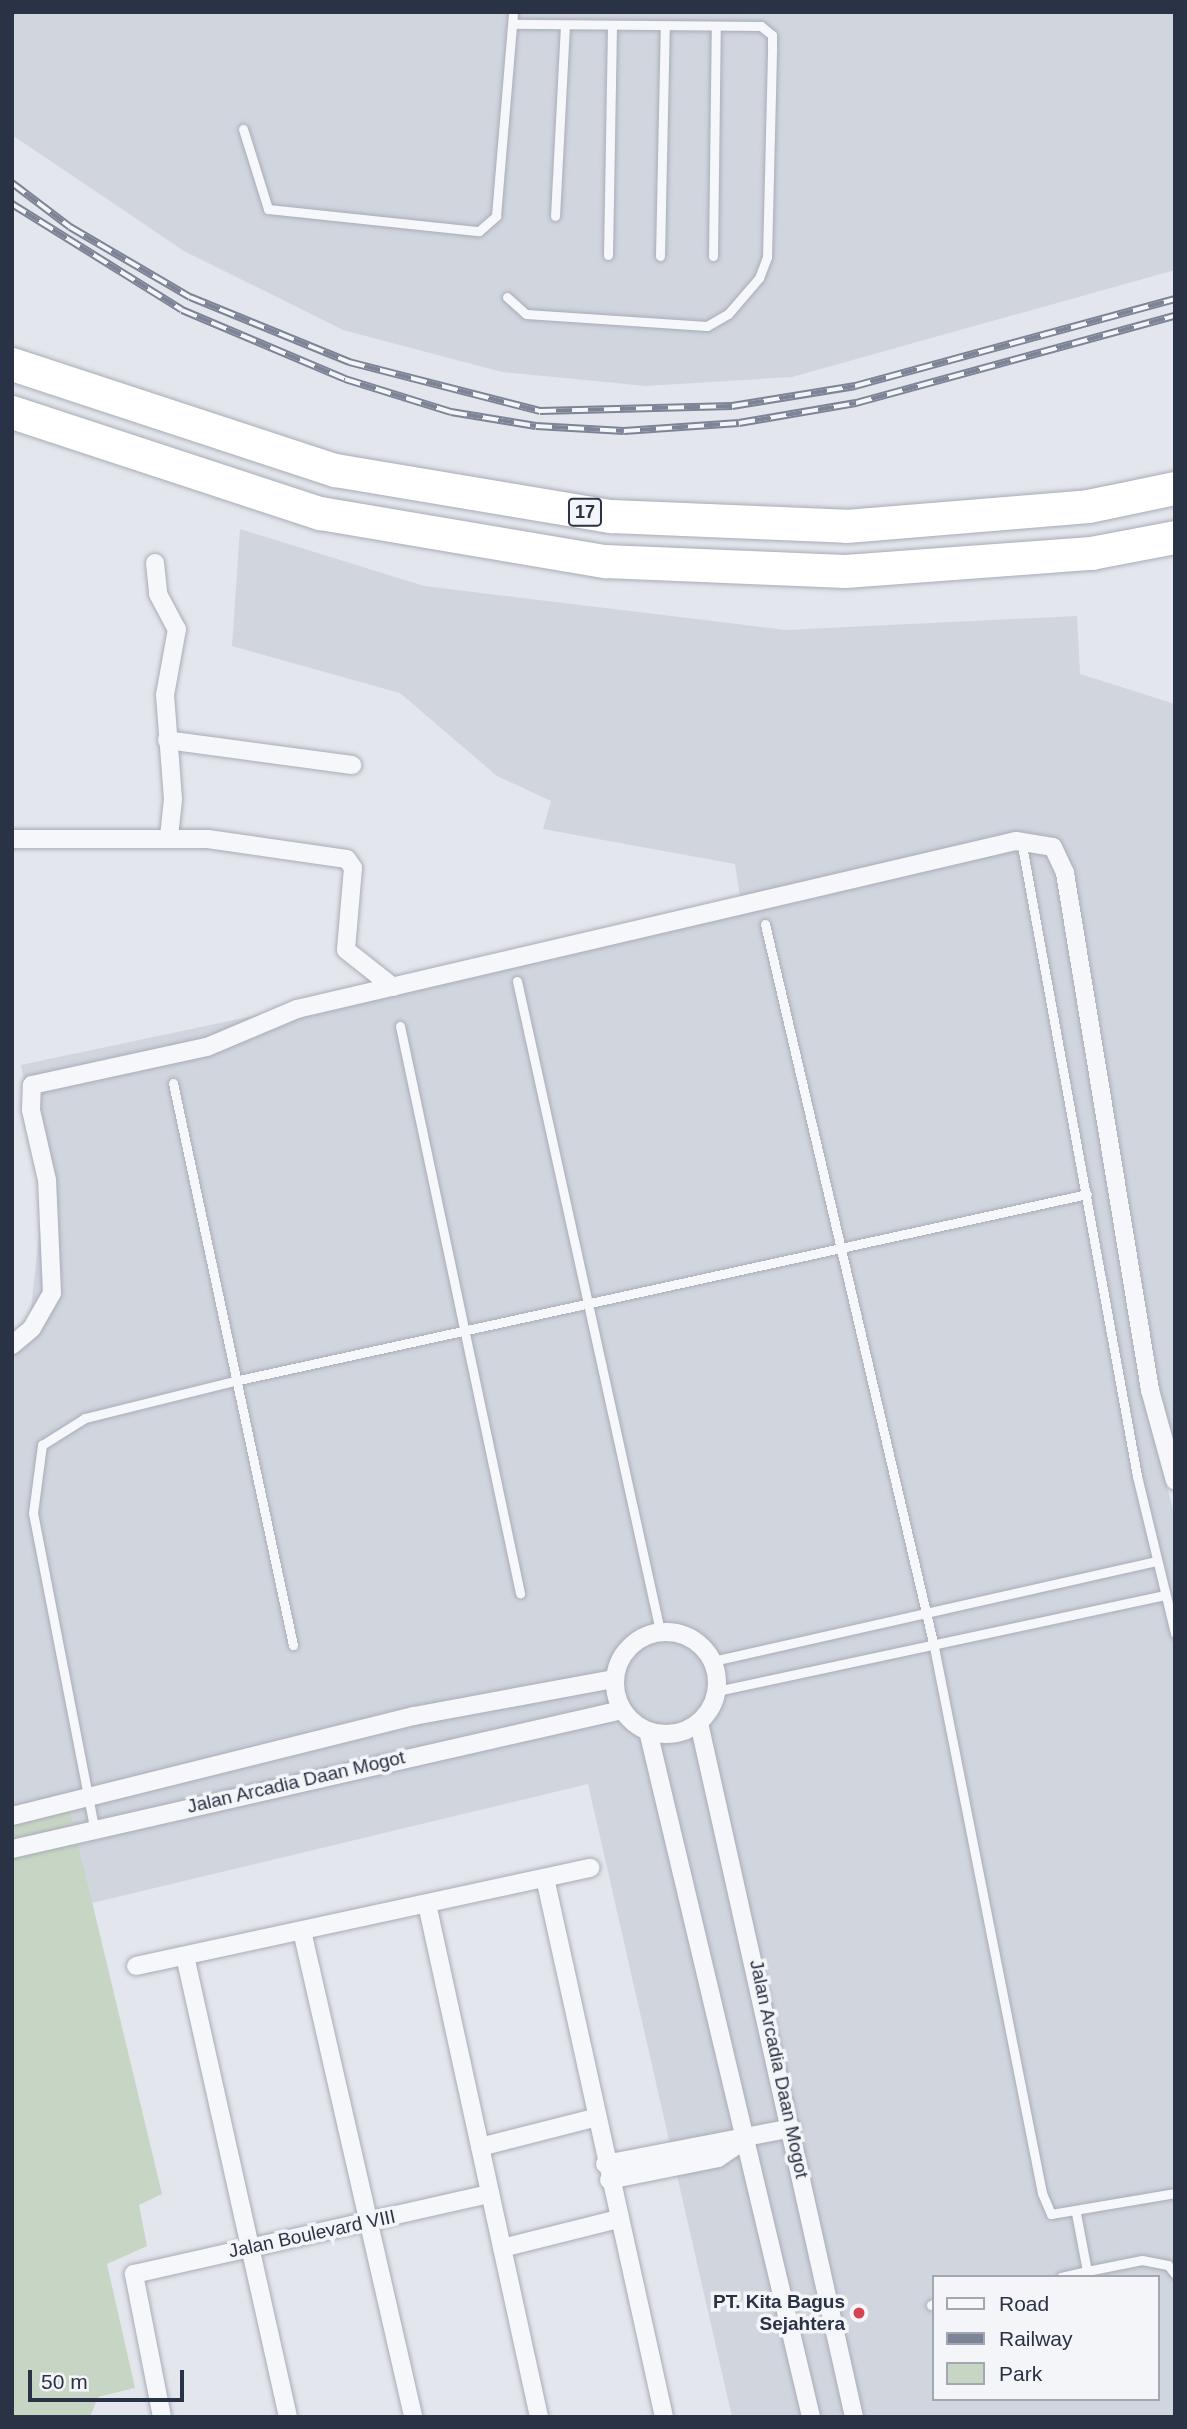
<!DOCTYPE html>
<html>
<head>
<meta charset="utf-8">
<style>
  body { margin:0 }
  #map { position:relative; width:1187px; height:2429px; overflow:hidden; background:#e3e6ec; font-family:Arial,sans-serif }
  div>[style] { position:absolute }
  [style*='--x'] { left:calc(var(--x)*1px); top:calc(var(--y)*1px); width:calc(var(--w)*1px); rotate:calc(var(--a)*1deg) }
  .built>* { inset:0; background:#d1d5de }
  .green>* { inset:0; background:#c7d6c4 }
  .roads { filter:drop-shadow(0 0 2px #a8acb7) drop-shadow(0 0 2px #a8acb7) }
  .service>* { height:9px; margin:-4.5px; padding:0 4.5px; transform-origin:4.5px; border-radius:4.5px; background:#f6f7fa }
  .minor>* { height:18px; margin:-9px; padding:0 9px; transform-origin:9px; border-radius:9px; background:#f6f7fa }
  .minor>.ring { margin:-9px; padding:0; box-sizing:content-box; background:none; border:18px solid #f6f7fa; border-radius:50% }
  .motorway>* { height:33px; margin:-16.5px; padding:0 16.5px; transform-origin:16.5px; border-radius:16.5px; background:#fff }
  .rail>* { height:8px; margin-top:-4px; transform-origin:0; background:repeating-linear-gradient(90deg,#f3f5f9 0 16px,#7c8496 0 32px); box-sizing:border-box; border-block:2px solid #7c8496 }
  .dots>* { width:19px; height:19px; translate:-50% -50%; box-sizing:border-box; border:4px solid #f3f5f9; border-radius:50% }
  span { translate:-50% -50%; white-space:nowrap; text-align:center; line-height:1.15; -webkit-text-stroke:7px #f3f5f9; paint-order:stroke }
  .shield-label span { padding:2px 5px; background:#f3f5f9; border:2px solid; border-radius:5px; -webkit-text-stroke-width:0 }
  .shield-label { font-size:18px; color:#2a3245; font-weight:700 }
  .street-label { font-size:19px; color:#2a3245 }
  .poi-label { font-size:19px; color:#2a3245; font-weight:700 }
  .right { translate:-100% -50%; text-align:right }
  .frame { position:absolute; inset:0; border:14px solid #2a3245; pointer-events:none }
  .legend { position:absolute; left:932px; top:2275px; width:228px; height:126px; box-sizing:border-box; background:#f3f5f9; border:2px solid #a3a7b1; margin:0; padding:9px 12px; list-style:none; font-size:21px; color:#2a3245 }
  .legend li { display:flex; align-items:center; gap:14px; height:35px }
  .legend b { width:35px; border:2px solid #a3a7b1 }
  .scale { position:absolute; left:28px; top:2370px; width:156px; height:32px; box-sizing:border-box; border:4px solid #2a3245; border-top:0; padding-left:9px; font-size:21px; line-height:24px; white-space:nowrap; color:#2a3245; -webkit-text-stroke:5px #f3f5f9; paint-order:stroke }
</style>
</head>
<body>
<div id="map">
  <div class="built">
    <div style="clip-path:polygon(12px 12px,1175px 12px,1175px 270px,792px 377px,646px 386px,502px 372px,343px 330px,184px 251px,12px 135px)"></div>
    <div style="clip-path:polygon(evenodd,240px 529px,424px 586px,786px 630px,1077px 616px,1080px 674px,1175px 704px,1175px 1448px,1156px 1448px,1175px 1516px,1175px 2417px,732px 2417px,588px 1784px,92px 1903px,66px 1793px,12px 1806px,12px 1340px,29px 1326px,44px 1190px,21px 1065px,461px 972px,741px 903px,735px 864px,543px 829px,551px 801px,497px 776px,400px 693px,232px 646px,240px 529px,933px 2277px,1157px 2277px,1157px 2399px,933px 2399px,933px 2277px)"></div>
  </div>
  <div class="green">
    <div style="clip-path:polygon(66px 1793px,162px 2194px,139px 2205px,147px 2246px,107px 2264px,135px 2388px,98px 2397px,90px 2417px,12px 2417px,12px 1806px)"></div>
  </div>
  <div class="roads">
    <div class="service">
      <div style="--x:243;--y:129;--w:84;--a:72.6"></div>
      <div style="--x:268;--y:209;--w:212;--a:6"></div>
      <div style="--x:479;--y:231;--w:23;--a:-41"></div>
      <div style="--x:496;--y:216;--w:205;--a:-85.2"></div>
      <div style="--x:555;--y:216;--w:189;--a:-87"></div>
      <div style="--x:608;--y:255;--w:228;--a:-89"></div>
      <div style="--x:660;--y:256;--w:230;--a:-88.8"></div>
      <div style="--x:713;--y:256;--w:230;--a:-89.3"></div>
      <div style="--x:507;--y:297;--w:25;--a:42"></div>
      <div style="--x:526;--y:314;--w:181;--a:3.8"></div>
      <div style="--x:707;--y:326;--w:24;--a:-30"></div>
      <div style="--x:728;--y:314;--w:48;--a:-49.3"></div>
      <div style="--x:759;--y:278;--w:22;--a:-69"></div>
      <div style="--x:767;--y:257;--w:211;--a:-88.6"></div>
      <div style="--x:772;--y:46;--w:11;--a:-90"></div>
      <div style="--x:772;--y:35;--w:14;--a:-141"></div>
      <div style="--x:761;--y:26;--w:247;--a:-179.5"></div>
      <div style="--x:1023;--y:851;--w:635;--a:79.66"></div>
      <div style="--x:1137;--y:1476;--w:162;--a:76.4"></div>
      <div style="--x:765;--y:924;--w:742;--a:76.84"></div>
      <div style="--x:934;--y:1647;--w:557;--a:78.81"></div>
      <div style="--x:1042;--y:2193;--w:23;--a:67"></div>
      <div style="--x:1051;--y:2214;--w:126;--a:-9.6"></div>
      <div style="--x:517;--y:981;--w:666;--a:77.59"></div>
      <div style="--x:400;--y:1026;--w:580;--a:78.05"></div>
      <div style="--x:173;--y:1083;--w:575;--a:77.95"></div>
      <div style="--x:713;--y:1661;--w:455;--a:-12.7"></div>
      <div style="--x:717;--y:1691;--w:458;--a:-12.1"></div>
      <div style="--x:95;--y:1832;--w:325;--a:-101"></div>
      <div style="--x:33;--y:1513;--w:69;--a:-82.5"></div>
      <div style="--x:42;--y:1445;--w:51;--a:-32.1"></div>
      <div style="--x:85;--y:1418;--w:159;--a:-13.9"></div>
      <div style="--x:239;--y:1380;--w:868;--a:-12.37"></div>
      <div style="--x:1076;--y:2213;--w:59;--a:79.3"></div>
      <div style="--x:1087;--y:2271;--w:56;--a:-11.3"></div>
      <div style="--x:1142;--y:2260;--w:26;--a:11"></div>
      <div style="--x:1168;--y:2265;--w:11;--a:52"></div>
      <div style="--x:1061;--y:2277;--w:27;--a:-13"></div>
      <div style="--x:931;--y:2305;--w:2;--a:-27"></div>
    </div>
    <div class="minor">
      <div style="--x:155;--y:563;--w:31;--a:84"></div>
      <div style="--x:158;--y:594;--w:40;--a:62"></div>
      <div style="--x:177;--y:629;--w:67;--a:100.3"></div>
      <div style="--x:165;--y:695;--w:104;--a:85.6"></div>
      <div style="--x:173;--y:799;--w:39;--a:96"></div>
      <div style="--x:167;--y:740;--w:187;--a:7.7"></div>
      <div style="--x:12;--y:839;--w:196;--a:0"></div>
      <div style="--x:208;--y:839;--w:140;--a:8.2"></div>
      <div style="--x:347;--y:859;--w:11;--a:56"></div>
      <div style="--x:353;--y:868;--w:82;--a:94.9"></div>
      <div style="--x:346;--y:950;--w:60;--a:38.2"></div>
      <div style="--x:12;--y:1345;--w:26;--a:-40"></div>
      <div style="--x:32;--y:1328;--w:40;--a:-60.3"></div>
      <div style="--x:52;--y:1293;--w:113;--a:-92.5"></div>
      <div style="--x:47;--y:1180;--w:72;--a:-102.9"></div>
      <div style="--x:31;--y:1110;--w:25;--a:-88"></div>
      <div style="--x:32;--y:1085;--w:179;--a:-12.3"></div>
      <div style="--x:207;--y:1047;--w:98;--a:-22.9"></div>
      <div style="--x:297;--y:1009;--w:738;--a:-13.15"></div>
      <div style="--x:1016;--y:841;--w:37;--a:9"></div>
      <div style="--x:1053;--y:847;--w:29;--a:65"></div>
      <div style="--x:1065;--y:873;--w:524;--a:80.66"></div>
      <div style="--x:1150;--y:1390;--w:94;--a:74.6"></div>
      <div class="ring" style="left:615px;top:1632px;width:84px;height:84px"></div>
      <div style="--x:699;--y:1723;--w:711;--a:77.41"></div>
      <div style="--x:648;--y:1731;--w:705;--a:76.63"></div>
      <div style="--x:12;--y:1816;--w:414;--a:-14"></div>
      <div style="--x:414;--y:1716;--w:203;--a:-10.5"></div>
      <div style="--x:12;--y:1849;--w:626;--a:-12.84"></div>
      <div style="--x:545;--y:1878;--w:552;--a:77.55"></div>
      <div style="--x:427;--y:1904;--w:525;--a:77.68"></div>
      <div style="--x:302;--y:1931;--w:499;--a:77.1"></div>
      <div style="--x:185;--y:1956;--w:472;--a:77.4"></div>
      <div style="--x:136;--y:1966;--w:465;--a:-12.2"></div>
      <div style="--x:480;--y:2147;--w:118;--a:-14.3"></div>
      <div style="--x:605;--y:2164;--w:190;--a:-10.9"></div>
      <div style="--x:609;--y:2180;--w:111;--a:-11.4"></div>
      <div style="--x:718;--y:2158;--w:36;--a:-34"></div>
      <div style="--x:502;--y:2248;--w:120;--a:-14"></div>
      <div style="--x:162;--y:2417;--w:146;--a:-101.1"></div>
      <div style="--x:134;--y:2274;--w:365;--a:-12.7"></div>
    </div>
    <div class="motorway">
      <div style="--x:12;--y:364;--w:340;--a:18.2"></div>
      <div style="--x:335;--y:470;--w:280;--a:9.5"></div>
      <div style="--x:611;--y:516;--w:235;--a:2.4"></div>
      <div style="--x:846;--y:526;--w:243;--a:-4.7"></div>
      <div style="--x:1088;--y:506;--w:89;--a:-11.7"></div>
      <div style="--x:12;--y:412;--w:324;--a:18.2"></div>
      <div style="--x:320;--y:513;--w:289;--a:9.6"></div>
      <div style="--x:605;--y:561;--w:240;--a:2.4"></div>
      <div style="--x:845;--y:571;--w:247;--a:-4.2"></div>
      <div style="--x:1091;--y:553;--w:86;--a:-10.8"></div>
    </div>
  </div>
  <div class="rail">
    <div style="--x:12;--y:183;--w:73;--a:37.2"></div>
    <div style="--x:70;--y:227;--w:139;--a:30.3"></div>
    <div style="--x:190;--y:297;--w:172;--a:22.2"></div>
    <div style="--x:349;--y:362;--w:197;--a:14.4"></div>
    <div style="--x:540;--y:411;--w:192;--a:-1.5"></div>
    <div style="--x:732;--y:406;--w:125;--a:-9.2"></div>
    <div style="--x:855;--y:386;--w:332;--a:-15.2"></div>
    <div style="--x:12;--y:204;--w:200;--a:31.9"></div>
    <div style="--x:182;--y:310;--w:177;--a:22.9"></div>
    <div style="--x:345;--y:379;--w:111;--a:17.3"></div>
    <div style="--x:451;--y:412;--w:86;--a:9.4"></div>
    <div style="--x:536;--y:426;--w:88;--a:3.3"></div>
    <div style="--x:624;--y:431;--w:115;--a:-4"></div>
    <div style="--x:739;--y:423;--w:119;--a:-9.7"></div>
    <div style="--x:856;--y:403;--w:331;--a:-15.3"></div>
  </div>
  <div class="dots">
    <div style="left:859px;top:2313px;background:#d44553"></div>
  </div>
  <div class="shield-label">
    <span style="left:585px;top:512px">17</span>
  </div>
  <div class="street-label">
    <span style="left:296px;top:1782px;rotate:-13deg">Jalan Arcadia Daan Mogot</span>
    <span style="left:779px;top:2069px;rotate:78deg">Jalan Arcadia Daan Mogot</span>
    <span style="left:312px;top:2234px;rotate:-12deg">Jalan Boulevard VIII</span>
  </div>
  <div class="poi-label">
    <span class="right" style="left:845px;top:2313px">PT. Kita Bagus<br>Sejahtera</span>
  </div>
  <div class="frame"></div>
  <ul class="legend">
  <li><b style="height:9px;background:#f6f7fa"></b>Road</li>
  <li><b style="height:9px;background:#7c8496"></b>Railway</li>
  <li><b style="height:19px;background:#c7d6c4"></b>Park</li>
  </ul>
  <div class="scale">50 m</div>
</div>
</body>
</html>
